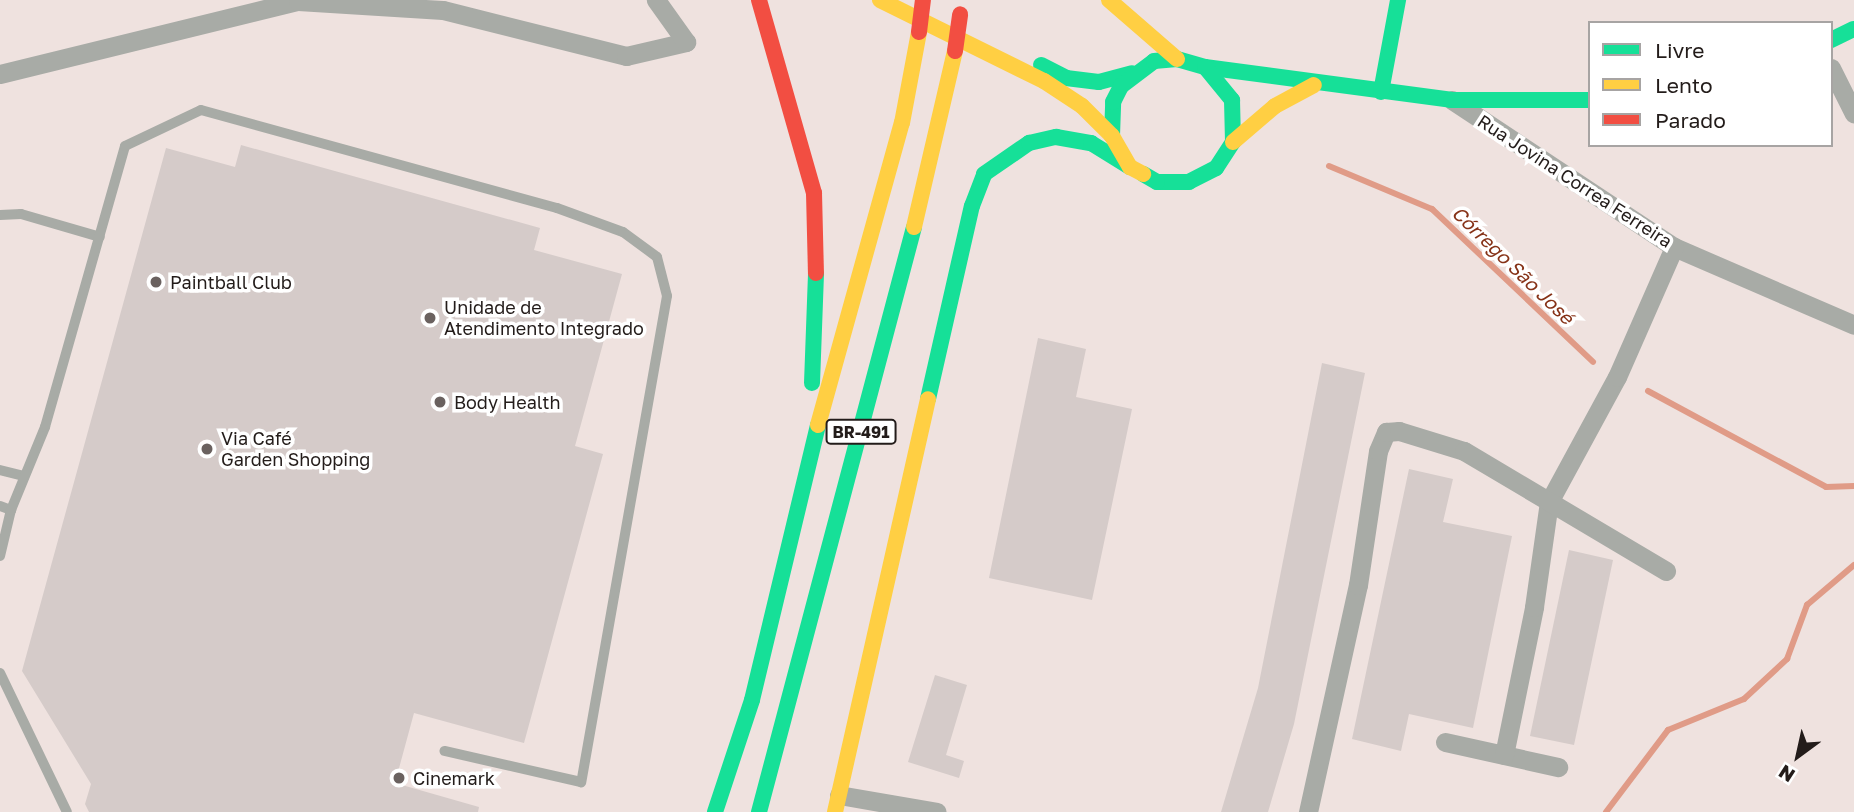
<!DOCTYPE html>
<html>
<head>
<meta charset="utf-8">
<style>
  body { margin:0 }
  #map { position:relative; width:1854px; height:812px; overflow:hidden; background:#efe2df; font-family:"Golos Text",sans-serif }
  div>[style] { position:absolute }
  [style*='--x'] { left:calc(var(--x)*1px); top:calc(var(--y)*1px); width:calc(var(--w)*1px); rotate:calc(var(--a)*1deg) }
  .stream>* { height:6px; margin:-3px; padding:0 3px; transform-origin:3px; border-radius:3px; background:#e09b87 }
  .building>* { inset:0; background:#d5cbc9 }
  .lane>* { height:10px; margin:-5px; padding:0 5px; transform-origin:5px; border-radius:5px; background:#a8aba6 }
  .street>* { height:19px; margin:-9.5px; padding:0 9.5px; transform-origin:9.5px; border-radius:9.5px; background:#a8aba6 }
  .fast>* { height:16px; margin:-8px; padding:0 8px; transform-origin:8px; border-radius:8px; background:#16e098 }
  .slow>* { height:16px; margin:-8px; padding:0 8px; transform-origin:8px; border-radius:8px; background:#ffcf43 }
  .jam>* { height:16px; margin:-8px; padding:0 8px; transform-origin:8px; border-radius:8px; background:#f24e42 }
  .jam-bridge>* { height:16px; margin:-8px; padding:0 8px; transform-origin:8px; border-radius:8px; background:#f24e42 }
  .dots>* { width:19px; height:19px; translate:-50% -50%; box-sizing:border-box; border:4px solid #fff; border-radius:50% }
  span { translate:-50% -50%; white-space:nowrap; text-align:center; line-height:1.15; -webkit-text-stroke:7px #fff; paint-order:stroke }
  .shield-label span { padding:2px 5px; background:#fff; border:2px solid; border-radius:5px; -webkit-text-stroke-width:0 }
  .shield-label { font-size:16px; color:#231c1a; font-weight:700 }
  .street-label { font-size:18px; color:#231c1a }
  .poi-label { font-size:18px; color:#231c1a }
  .left { translate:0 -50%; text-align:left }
  .water-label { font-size:19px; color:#863217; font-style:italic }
  .legend { position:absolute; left:1588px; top:21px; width:245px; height:126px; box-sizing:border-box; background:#fff; border:2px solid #a7a4a3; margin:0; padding:9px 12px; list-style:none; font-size:21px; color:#231c1a }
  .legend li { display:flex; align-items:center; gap:14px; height:35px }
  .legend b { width:35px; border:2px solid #a7a4a3 }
  .north { position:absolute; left:1763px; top:721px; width:70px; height:70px; -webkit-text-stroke:5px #fff; paint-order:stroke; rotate:213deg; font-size:19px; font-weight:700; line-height:28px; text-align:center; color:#231c1a }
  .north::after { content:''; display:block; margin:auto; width:24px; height:32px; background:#231c1a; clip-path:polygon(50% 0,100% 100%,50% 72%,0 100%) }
</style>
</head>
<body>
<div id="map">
  <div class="stream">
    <div style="--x:1329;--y:166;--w:112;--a:22.7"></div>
    <div style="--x:1432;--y:209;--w:222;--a:43.5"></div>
    <div style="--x:1648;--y:391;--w:202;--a:28.3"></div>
    <div style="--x:1826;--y:487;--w:28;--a:-2"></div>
    <div style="--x:1606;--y:812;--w:103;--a:-52.9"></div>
    <div style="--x:1668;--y:730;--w:82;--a:-22.2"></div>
    <div style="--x:1744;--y:699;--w:59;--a:-42.9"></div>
    <div style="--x:1787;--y:659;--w:58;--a:-69.7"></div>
    <div style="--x:1807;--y:605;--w:62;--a:-40.4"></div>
  </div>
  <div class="building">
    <div style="clip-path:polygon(241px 145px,540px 228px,534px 250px,622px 274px,575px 446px,603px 454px,524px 743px,414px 713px,395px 783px,479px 807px,478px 812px,89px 812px,85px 804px,91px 784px,22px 671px,166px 148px,235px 167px)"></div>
    <div style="clip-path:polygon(1038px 338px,1086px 349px,1076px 397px,1132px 409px,1092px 600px,989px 578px)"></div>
    <div style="clip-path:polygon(1322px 363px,1365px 373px,1294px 724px,1268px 812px,1221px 812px,1258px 688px)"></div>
    <div style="clip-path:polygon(1409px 469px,1453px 479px,1443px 522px,1512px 536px,1473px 728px,1409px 714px,1401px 751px,1352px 739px)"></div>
    <div style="clip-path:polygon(1569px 550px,1613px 560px,1574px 745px,1530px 736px)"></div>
    <div style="clip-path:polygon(935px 675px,967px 685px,946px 755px,964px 761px,959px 778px,908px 762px)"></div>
  </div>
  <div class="lane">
    <div style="--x:0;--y:215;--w:21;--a:-3"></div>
    <div style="--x:21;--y:214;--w:82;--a:16.2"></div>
    <div style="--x:0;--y:470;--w:25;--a:14"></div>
    <div style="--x:0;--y:506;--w:12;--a:20"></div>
    <div style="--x:0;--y:556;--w:47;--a:-76.6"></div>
    <div style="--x:11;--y:510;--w:90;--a:-67.7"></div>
    <div style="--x:45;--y:427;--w:292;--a:-74.1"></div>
    <div style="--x:125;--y:146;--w:84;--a:-25.3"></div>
    <div style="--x:201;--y:110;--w:369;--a:15.4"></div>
    <div style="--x:557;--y:208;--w:70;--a:20"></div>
    <div style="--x:623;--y:232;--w:42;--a:36.3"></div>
    <div style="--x:657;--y:257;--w:40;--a:75.6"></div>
    <div style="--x:667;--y:296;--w:494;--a:100"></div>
    <div style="--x:581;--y:782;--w:140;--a:-167.2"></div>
    <div style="--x:0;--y:673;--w:154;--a:64.3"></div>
  </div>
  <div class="street">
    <div style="--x:1831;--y:68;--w:51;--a:63.4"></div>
    <div style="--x:0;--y:74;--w:307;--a:-13.8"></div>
    <div style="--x:298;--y:1;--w:145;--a:3.6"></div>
    <div style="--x:443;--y:10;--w:189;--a:14.1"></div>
    <div style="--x:626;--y:56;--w:62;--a:-13.1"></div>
    <div style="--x:686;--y:42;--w:52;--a:-125.5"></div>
    <div style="--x:1452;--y:100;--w:266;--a:33.5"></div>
    <div style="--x:1674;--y:247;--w:196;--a:23.4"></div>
    <div style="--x:1445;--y:742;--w:116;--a:12.5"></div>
    <div style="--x:1504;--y:755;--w:151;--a:-78.5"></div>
    <div style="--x:1534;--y:607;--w:106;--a:-81.9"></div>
    <div style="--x:1549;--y:502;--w:142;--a:-61.5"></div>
    <div style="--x:1617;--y:377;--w:142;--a:-66.3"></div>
    <div style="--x:839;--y:795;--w:99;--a:9.8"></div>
    <div style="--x:1308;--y:812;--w:232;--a:-77.6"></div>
    <div style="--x:1358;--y:585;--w:135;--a:-81.5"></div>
    <div style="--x:1378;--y:451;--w:21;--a:-67"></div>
    <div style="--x:1386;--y:432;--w:13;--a:-4"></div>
    <div style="--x:1399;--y:431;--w:68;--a:17.1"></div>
    <div style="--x:1464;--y:451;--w:235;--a:30.7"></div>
  </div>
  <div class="fast">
    <div style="--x:1831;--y:40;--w:25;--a:-26"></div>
    <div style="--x:1041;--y:65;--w:28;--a:27"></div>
    <div style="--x:1066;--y:78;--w:33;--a:7"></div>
    <div style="--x:1099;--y:82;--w:34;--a:-15"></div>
    <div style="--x:1205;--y:67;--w:248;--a:7.6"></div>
    <div style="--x:1451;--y:100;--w:139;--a:0"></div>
    <div style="--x:1381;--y:92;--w:94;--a:-79.5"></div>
    <div style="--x:1112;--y:136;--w:34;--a:-88"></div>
    <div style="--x:1113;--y:102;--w:18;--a:-63"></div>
    <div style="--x:1121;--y:86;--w:41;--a:-37.1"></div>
    <div style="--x:1154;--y:61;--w:23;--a:-5"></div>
    <div style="--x:1177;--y:59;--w:29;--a:16"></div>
    <div style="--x:1205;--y:67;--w:43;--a:50.7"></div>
    <div style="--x:1232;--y:100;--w:42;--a:88.6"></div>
    <div style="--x:1233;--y:142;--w:31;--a:123"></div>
    <div style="--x:1216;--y:168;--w:30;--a:153"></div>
    <div style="--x:1189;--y:182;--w:32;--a:180"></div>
    <div style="--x:1157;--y:182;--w:16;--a:-150"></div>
    <div style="--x:812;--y:383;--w:110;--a:-87.9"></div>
    <div style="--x:928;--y:399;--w:198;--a:-77.2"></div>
    <div style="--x:972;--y:206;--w:34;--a:-69"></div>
    <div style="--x:984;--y:174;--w:55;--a:-34.6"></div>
    <div style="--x:1029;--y:143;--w:28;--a:-13"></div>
    <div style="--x:1056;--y:137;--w:36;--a:10"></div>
    <div style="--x:1091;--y:143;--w:46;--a:31.6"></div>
    <div style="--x:715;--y:812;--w:118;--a:-71.7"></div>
    <div style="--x:752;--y:700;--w:283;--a:-76.5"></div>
    <div style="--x:759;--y:812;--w:605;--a:-75.16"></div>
  </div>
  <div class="slow">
    <div style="--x:880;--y:0;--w:183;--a:26.3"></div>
    <div style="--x:1044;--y:81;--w:45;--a:33.3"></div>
    <div style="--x:1082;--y:106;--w:42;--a:45"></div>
    <div style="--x:1112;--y:136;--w:36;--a:60"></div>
    <div style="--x:1130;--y:167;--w:15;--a:28"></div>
    <div style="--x:1109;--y:0;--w:90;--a:40.9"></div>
    <div style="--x:1233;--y:142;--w:55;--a:-40.6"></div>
    <div style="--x:1275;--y:106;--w:44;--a:-28.3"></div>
    <div style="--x:914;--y:227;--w:181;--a:-76.9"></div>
    <div style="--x:818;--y:425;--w:313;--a:-74.5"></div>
    <div style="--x:902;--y:123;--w:93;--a:-79.4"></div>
    <div style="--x:835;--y:812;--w:423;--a:-77.3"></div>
  </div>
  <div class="jam">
    <div style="--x:759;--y:0;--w:201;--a:74.1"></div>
    <div style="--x:814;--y:193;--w:80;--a:88.6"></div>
  </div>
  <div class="jam-bridge">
    <div style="--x:919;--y:32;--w:32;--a:-83"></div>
    <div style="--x:955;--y:51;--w:37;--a:-82"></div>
  </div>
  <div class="dots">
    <div style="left:156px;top:282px;background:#6a615f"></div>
    <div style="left:430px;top:318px;background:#6a615f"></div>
    <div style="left:440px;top:402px;background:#6a615f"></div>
    <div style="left:207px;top:449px;background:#6a615f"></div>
    <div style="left:399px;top:778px;background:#6a615f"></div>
  </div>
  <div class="shield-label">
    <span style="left:861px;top:432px">BR-491</span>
  </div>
  <div class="street-label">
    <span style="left:1575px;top:181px;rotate:33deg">Rua Jovina Correa Ferreira</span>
  </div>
  <div class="poi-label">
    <span class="left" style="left:170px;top:282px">Paintball Club</span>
    <span class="left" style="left:444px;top:318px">Unidade de<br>Atendimento Integrado</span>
    <span class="left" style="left:454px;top:402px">Body Health</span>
    <span class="left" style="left:221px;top:449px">Via Café<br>Garden Shopping</span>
    <span class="left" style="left:413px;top:778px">Cinemark</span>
  </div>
  <div class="water-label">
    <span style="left:1513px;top:265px;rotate:44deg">Córrego São José</span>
  </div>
  <ul class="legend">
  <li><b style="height:9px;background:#16e098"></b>Livre</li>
  <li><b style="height:9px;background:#ffcf43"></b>Lento</li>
  <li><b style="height:9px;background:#f24e42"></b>Parado</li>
  </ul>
  <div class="north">N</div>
</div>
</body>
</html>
